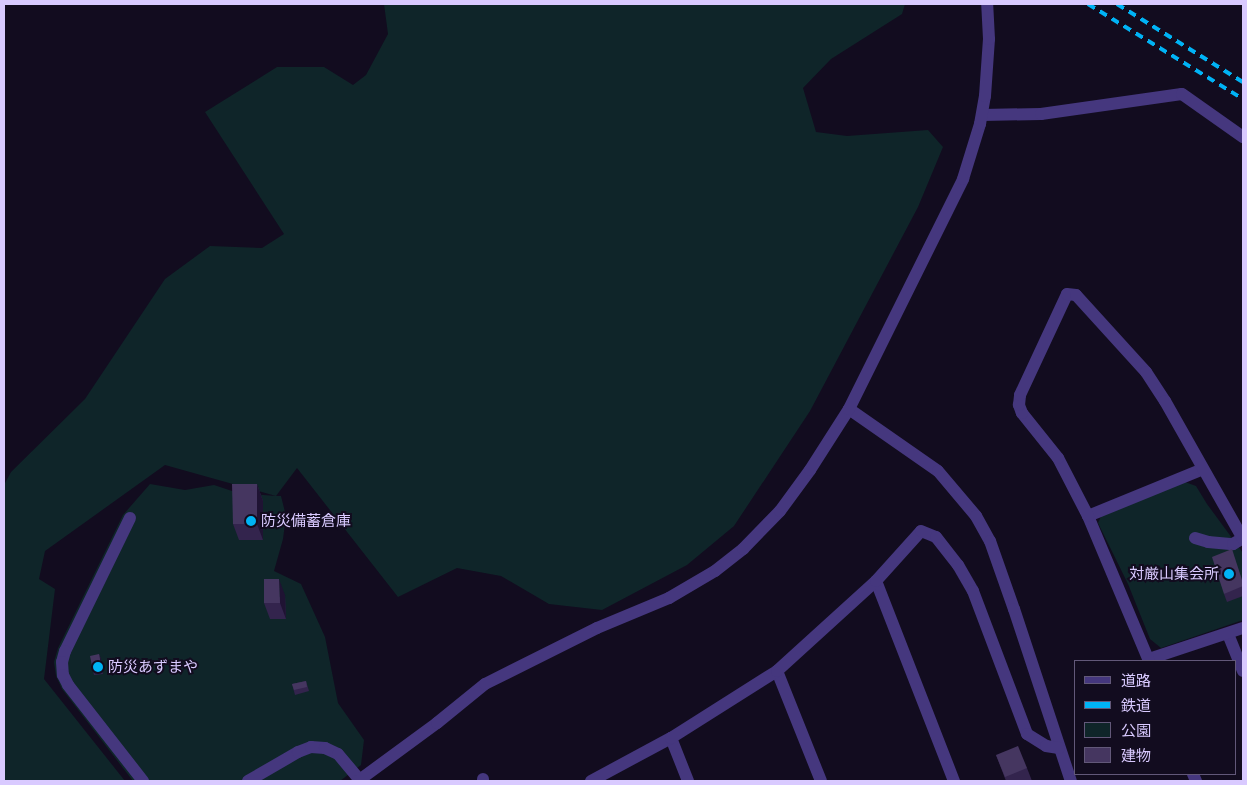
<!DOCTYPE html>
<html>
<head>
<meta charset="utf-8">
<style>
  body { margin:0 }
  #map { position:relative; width:1247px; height:785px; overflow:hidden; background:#120c1f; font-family:"Golos Text","Noto Sans JP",sans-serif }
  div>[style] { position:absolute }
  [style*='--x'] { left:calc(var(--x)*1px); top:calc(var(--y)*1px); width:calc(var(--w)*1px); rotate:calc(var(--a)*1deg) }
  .green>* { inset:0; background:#0f2529 }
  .minor>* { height:12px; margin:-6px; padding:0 6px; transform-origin:6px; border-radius:6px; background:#45377e }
  .rail>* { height:4px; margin-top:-2px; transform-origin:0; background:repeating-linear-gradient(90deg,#00b3f5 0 8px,transparent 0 14px) }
  .wall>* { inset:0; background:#33244d }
  .shaded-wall>* { inset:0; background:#1f1333 }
  .building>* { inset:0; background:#453660 }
  .dots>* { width:14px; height:14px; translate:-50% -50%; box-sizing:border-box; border:2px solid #120c1f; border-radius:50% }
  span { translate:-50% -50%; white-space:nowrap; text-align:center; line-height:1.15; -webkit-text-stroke:4px #120c1f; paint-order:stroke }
  .poi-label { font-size:15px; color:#d9caff }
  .left { translate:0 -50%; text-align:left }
  .right { translate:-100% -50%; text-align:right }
  .frame { position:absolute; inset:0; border:5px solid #d9caff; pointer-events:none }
  .legend { position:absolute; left:1074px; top:660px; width:162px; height:115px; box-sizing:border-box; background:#120c1f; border:1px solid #625879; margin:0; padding:6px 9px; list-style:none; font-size:15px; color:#d9caff }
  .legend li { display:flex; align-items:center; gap:10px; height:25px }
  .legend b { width:25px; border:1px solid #625879 }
</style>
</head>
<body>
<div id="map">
  <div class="green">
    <div style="clip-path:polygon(384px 4px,905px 4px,902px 14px,831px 59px,803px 88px,816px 132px,847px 136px,928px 130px,943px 147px,918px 207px,810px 411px,734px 526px,687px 565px,602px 610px,549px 604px,501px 576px,457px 568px,398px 597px,297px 468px,276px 496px,281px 496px,286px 516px,283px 539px,274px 571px,301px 584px,325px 637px,338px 703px,364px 740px,361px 765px,340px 781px,133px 781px,62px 689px,56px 676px,54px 662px,58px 648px,123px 515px,150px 484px,185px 490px,214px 485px,238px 493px,276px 496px,165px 465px,45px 551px,39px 579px,55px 589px,44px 679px,125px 781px,4px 781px,4px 485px,11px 472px,85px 399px,165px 279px,210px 246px,262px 248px,284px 234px,205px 112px,277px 67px,324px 67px,353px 85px,366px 75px,388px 34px)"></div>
    <div style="clip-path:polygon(1185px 482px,1196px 486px,1207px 504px,1243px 553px,1243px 620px,1161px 648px,1150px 639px,1128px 584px,1098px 523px,1102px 514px)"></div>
  </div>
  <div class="minor">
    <div style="--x:982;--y:115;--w:59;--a:-1"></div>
    <div style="--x:1041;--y:114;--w:142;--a:-8.1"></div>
    <div style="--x:1182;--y:94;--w:75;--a:35.2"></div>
    <div style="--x:849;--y:409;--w:108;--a:34.9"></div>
    <div style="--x:938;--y:471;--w:59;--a:49.8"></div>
    <div style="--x:976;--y:516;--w:29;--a:61"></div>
    <div style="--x:990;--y:541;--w:72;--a:70.6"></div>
    <div style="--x:1014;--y:609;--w:181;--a:71.7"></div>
    <div style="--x:1088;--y:516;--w:124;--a:-22.2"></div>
    <div style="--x:130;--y:518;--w:148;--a:116"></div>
    <div style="--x:65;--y:651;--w:11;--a:105"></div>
    <div style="--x:62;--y:662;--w:13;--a:86"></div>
    <div style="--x:63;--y:675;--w:11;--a:63"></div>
    <div style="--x:68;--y:685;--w:122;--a:52"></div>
    <div style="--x:1195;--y:538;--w:14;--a:17"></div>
    <div style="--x:1208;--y:542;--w:25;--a:5"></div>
    <div style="--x:1233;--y:544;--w:12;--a:-31"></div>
    <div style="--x:876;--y:581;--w:215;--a:68.7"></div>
    <div style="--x:1228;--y:634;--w:40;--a:68"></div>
    <div style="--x:1149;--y:659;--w:99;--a:-18.3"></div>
    <div style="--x:1149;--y:661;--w:157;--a:-112.8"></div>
    <div style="--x:1088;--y:516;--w:65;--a:-117.3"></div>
    <div style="--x:1058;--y:458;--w:58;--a:-128.7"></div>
    <div style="--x:1022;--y:413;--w:9;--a:-111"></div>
    <div style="--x:1019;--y:405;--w:10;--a:-84"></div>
    <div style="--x:1020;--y:395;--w:111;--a:-65"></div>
    <div style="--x:1067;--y:294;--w:9;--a:6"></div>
    <div style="--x:1076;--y:295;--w:104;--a:47.7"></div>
    <div style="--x:1146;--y:372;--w:35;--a:57"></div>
    <div style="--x:1165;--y:401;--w:159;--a:60.5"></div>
    <div style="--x:777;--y:671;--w:118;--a:68.2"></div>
    <div style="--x:671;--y:738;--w:46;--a:68.4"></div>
    <div style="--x:1193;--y:774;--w:8;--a:67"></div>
    <div style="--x:248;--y:781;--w:58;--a:-30.1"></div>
    <div style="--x:298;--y:752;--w:14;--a:-21"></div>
    <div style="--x:311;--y:747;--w:14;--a:4"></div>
    <div style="--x:325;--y:748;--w:14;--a:25"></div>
    <div style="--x:338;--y:754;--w:34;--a:50"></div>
    <div style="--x:358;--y:781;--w:98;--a:-36.3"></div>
    <div style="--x:437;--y:723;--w:62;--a:-39.1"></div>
    <div style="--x:485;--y:684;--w:125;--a:-26.6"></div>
    <div style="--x:597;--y:628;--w:78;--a:-22.6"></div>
    <div style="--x:669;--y:598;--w:53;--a:-30.4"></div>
    <div style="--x:715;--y:571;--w:36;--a:-38"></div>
    <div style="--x:743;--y:549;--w:53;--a:-45.8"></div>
    <div style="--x:780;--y:511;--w:51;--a:-53.8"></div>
    <div style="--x:810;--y:470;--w:72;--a:-57.4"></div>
    <div style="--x:849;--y:409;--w:257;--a:-63.6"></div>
    <div style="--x:963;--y:179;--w:58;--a:-72.8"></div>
    <div style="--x:980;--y:124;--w:28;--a:-80"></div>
    <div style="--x:985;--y:96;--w:57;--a:-86"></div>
    <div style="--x:989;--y:39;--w:35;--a:-93"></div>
    <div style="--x:483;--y:781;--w:2;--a:-90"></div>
    <div style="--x:591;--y:781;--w:91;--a:-28.3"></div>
    <div style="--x:671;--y:738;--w:125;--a:-32.3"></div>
    <div style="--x:777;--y:671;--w:134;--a:-42.3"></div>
    <div style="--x:876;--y:581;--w:67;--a:-48"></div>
    <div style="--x:921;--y:531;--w:16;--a:22"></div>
    <div style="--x:936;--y:537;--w:36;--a:52"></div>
    <div style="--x:958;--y:565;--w:30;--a:60"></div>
    <div style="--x:973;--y:591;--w:153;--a:69.3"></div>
    <div style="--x:1027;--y:734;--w:22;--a:32"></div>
    <div style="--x:1046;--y:746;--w:13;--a:9"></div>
  </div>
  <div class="rail">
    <div style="--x:1088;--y:4;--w:182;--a:31.5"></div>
    <div style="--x:1117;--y:4;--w:148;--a:31.8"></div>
  </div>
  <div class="wall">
    <div style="clip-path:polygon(257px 484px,263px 501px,263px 540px,239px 540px,233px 524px)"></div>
    <div style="clip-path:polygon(1243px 582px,1243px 596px,1227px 602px,1224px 594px)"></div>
    <div style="clip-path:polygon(285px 595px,286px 619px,270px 619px,264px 603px)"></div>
    <div style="clip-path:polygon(99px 654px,101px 659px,103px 674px,94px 675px,93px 671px)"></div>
    <div style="clip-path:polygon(306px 681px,309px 691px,295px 695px,292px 684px)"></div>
    <div style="clip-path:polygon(996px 755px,1027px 768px,1032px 781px,1006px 781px)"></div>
  </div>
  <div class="shaded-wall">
    <div style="clip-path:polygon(257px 484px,263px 501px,263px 540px,257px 524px)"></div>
    <div style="clip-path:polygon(279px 579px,285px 595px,286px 619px,280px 603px)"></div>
    <div style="clip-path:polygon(99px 654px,101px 659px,103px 674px,102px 670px)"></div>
  </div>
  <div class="building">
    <div style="clip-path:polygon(232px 484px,257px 484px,257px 524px,233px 524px)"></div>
    <div style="clip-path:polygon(1232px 549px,1243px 583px,1243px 586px,1224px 594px,1212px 557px)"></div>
    <div style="clip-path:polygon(264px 579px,279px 579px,280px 603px,264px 603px)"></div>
    <div style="clip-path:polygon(99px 654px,102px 670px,93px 671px,90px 656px)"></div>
    <div style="clip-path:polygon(306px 681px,307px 687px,294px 690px,292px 684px)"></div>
    <div style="clip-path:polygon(1018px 746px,1027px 768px,1005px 777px,996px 755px)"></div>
  </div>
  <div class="dots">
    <div style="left:251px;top:521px;background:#00b3f5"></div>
    <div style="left:1229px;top:574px;background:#00b3f5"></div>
    <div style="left:98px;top:667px;background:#00b3f5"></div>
  </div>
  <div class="poi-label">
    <span class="left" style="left:261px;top:521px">防災備蓄倉庫</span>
    <span class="right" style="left:1219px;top:574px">対厳山集会所</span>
    <span class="left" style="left:108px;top:667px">防災あずまや</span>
  </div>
  <div class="frame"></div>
  <ul class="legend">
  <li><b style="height:6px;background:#45377e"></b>道路</li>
  <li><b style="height:6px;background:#00b3f5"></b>鉄道</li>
  <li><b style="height:14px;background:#0f2529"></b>公園</li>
  <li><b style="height:14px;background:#453660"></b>建物</li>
  </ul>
</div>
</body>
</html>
